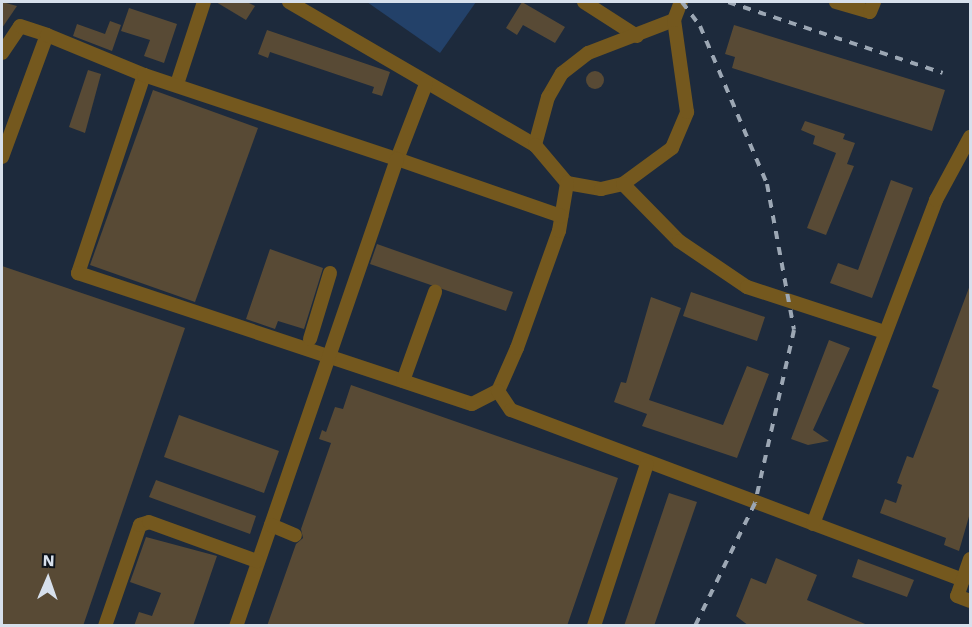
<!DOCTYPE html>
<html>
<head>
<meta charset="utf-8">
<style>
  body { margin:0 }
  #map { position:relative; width:972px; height:627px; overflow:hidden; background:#1d2a3c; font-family:"Work Sans",sans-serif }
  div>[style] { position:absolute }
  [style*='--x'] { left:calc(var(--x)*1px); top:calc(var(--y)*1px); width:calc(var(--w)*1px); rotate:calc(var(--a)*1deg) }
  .green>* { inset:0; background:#234169 }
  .building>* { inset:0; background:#584a35 }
  .round { border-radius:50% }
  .minor>* { height:14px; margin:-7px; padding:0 7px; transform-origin:7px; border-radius:7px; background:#74581e }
  .rail>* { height:4px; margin-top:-2px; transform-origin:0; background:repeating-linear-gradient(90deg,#9ca7b4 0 8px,transparent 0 16px) }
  span { translate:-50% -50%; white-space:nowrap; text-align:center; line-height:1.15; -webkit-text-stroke:4.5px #0c121a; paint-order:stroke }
  .frame { position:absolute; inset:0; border:3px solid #d7e0ec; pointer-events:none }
  .north { position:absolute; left:18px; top:549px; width:60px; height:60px; -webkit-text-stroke:4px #0c121a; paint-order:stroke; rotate:2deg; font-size:16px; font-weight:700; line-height:24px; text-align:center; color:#d7e0ec }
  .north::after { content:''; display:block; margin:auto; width:21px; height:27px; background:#d7e0ec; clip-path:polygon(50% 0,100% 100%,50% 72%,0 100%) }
</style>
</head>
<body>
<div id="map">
  <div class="green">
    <div style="clip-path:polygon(367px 2px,476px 2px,440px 53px)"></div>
  </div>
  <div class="building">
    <div style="clip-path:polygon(2px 2px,17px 6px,2px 28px)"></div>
    <div style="clip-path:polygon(216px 2px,247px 2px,255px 6px,246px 20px)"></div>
    <div style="clip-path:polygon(522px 2px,565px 27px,555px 43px,523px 25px,517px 35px,506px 28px)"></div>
    <div style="clip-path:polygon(129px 8px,177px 24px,164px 63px,144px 56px,150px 40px,121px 31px)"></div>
    <div style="clip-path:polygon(110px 21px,121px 25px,112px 51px,73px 36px,77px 24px,105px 34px)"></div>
    <div style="clip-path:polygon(734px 25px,945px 90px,932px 131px,732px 68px,735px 57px,725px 54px)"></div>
    <div style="clip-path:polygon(267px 30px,390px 72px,382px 96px,372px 93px,374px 87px,270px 52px,268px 58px,258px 54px)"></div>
    <div style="clip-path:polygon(88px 70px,101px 74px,85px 133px,69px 127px)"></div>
    <div class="round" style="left:586px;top:71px;width:18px;height:18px"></div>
    <div style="clip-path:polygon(153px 90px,258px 128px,195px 302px,90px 265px)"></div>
    <div style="clip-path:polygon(805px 121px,845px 134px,843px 139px,855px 143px,847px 164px,854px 166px,826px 235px,807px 228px,836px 153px,813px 144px,815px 136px,801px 130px)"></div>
    <div style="clip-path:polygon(891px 180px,913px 188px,872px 298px,830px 283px,838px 263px,858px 270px)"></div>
    <div style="clip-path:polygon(377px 244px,513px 292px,506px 311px,370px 264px)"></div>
    <div style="clip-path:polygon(270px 249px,323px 268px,304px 329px,278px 321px,275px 329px,246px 319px)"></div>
    <div style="clip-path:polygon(2px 266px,185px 328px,83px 626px,2px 626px)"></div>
    <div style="clip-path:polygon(970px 285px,970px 513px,959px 551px,944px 545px,946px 538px,880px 513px,885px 499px,896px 503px,902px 485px,897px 483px,907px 456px,913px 458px,939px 390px,932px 387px)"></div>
    <div style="clip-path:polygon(691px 292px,765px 317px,757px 341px,683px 316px)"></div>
    <div style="clip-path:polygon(651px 297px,681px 308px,649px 400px,723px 425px,747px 366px,769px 374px,737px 458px,642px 426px,647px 414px,614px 402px,621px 382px,626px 383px)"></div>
    <div style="clip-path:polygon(829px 340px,850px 348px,813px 430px,829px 441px,808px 445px,791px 439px)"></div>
    <div style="clip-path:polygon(351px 385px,618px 478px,567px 626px,267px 626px,296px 544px,303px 538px,301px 529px,331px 443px,319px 439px,322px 430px,326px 432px,335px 407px,343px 409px)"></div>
    <div style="clip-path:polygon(179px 415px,279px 451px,264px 493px,164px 457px)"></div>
    <div style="clip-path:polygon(156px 480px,256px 516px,250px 534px,149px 497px)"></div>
    <div style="clip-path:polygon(669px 493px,697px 502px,654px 626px,624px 626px)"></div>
    <div style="clip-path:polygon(146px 537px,217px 556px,193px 626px,134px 626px,139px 612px,152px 616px,161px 593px,130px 582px)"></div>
    <div style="clip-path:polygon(776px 558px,817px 575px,807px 600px,870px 626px,749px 626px,736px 616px,751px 578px,766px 584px)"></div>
    <div style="clip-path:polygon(858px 559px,914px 580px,907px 597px,852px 577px)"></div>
  </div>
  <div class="minor">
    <div style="--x:289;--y:2;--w:285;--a:30.2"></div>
    <div style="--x:584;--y:2;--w:63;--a:32.7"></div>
    <div style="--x:836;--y:2;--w:35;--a:16"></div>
    <div style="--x:870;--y:12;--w:11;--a:-68"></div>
    <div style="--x:674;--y:20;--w:92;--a:159"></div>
    <div style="--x:588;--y:53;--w:33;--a:142"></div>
    <div style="--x:562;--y:73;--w:28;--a:120"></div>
    <div style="--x:548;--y:97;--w:50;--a:105.2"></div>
    <div style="--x:535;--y:145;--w:50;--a:49.9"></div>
    <div style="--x:567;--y:183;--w:35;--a:10"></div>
    <div style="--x:601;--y:189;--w:23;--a:-13"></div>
    <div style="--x:623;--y:184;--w:61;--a:-36.3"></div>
    <div style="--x:672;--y:148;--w:39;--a:-67"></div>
    <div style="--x:687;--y:112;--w:93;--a:-98"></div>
    <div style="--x:674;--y:20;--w:19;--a:-69"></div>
    <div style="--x:2;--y:53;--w:32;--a:-56"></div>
    <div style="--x:20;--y:26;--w:28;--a:18"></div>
    <div style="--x:144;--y:75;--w:209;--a:108.4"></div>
    <div style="--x:78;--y:273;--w:415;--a:18.4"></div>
    <div style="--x:472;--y:404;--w:29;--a:-27"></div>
    <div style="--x:498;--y:391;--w:47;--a:-66.2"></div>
    <div style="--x:517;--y:348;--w:124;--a:-70.3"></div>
    <div style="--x:559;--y:231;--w:49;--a:-80.5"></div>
    <div style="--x:177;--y:84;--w:86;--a:-71.8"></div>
    <div style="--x:426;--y:84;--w:80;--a:111.1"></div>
    <div style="--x:397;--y:159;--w:174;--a:19.2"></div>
    <div style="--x:2;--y:157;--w:130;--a:-69.8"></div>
    <div style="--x:47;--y:35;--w:105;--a:22.4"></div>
    <div style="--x:144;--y:75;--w:267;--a:18.4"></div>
    <div style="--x:397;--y:159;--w:494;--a:109"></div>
    <div style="--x:623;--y:184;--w:80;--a:45.5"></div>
    <div style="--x:679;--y:241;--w:82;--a:34.1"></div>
    <div style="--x:747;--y:287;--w:145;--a:18.1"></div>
    <div style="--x:310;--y:339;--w:69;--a:-73.1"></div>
    <div style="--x:403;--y:381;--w:95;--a:-70.2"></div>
    <div style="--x:498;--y:391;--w:23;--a:56"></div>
    <div style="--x:511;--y:410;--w:483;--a:20.6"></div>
    <div style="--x:813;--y:524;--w:347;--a:-69.2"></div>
    <div style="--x:936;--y:200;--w:72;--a:-61.6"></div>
    <div style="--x:271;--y:525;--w:26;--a:23"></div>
    <div style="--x:970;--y:559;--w:39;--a:109"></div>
    <div style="--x:957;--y:596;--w:14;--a:21"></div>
    <div style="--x:105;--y:626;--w:107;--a:-70.9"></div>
    <div style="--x:140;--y:525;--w:9;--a:-18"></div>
    <div style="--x:149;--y:522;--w:115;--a:19.9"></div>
    <div style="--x:594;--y:626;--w:170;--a:-71.9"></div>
  </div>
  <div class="rail">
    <div style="--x:682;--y:2;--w:30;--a:53"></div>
    <div style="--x:700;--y:26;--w:172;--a:67"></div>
    <div style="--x:767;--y:184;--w:148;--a:79.5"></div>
    <div style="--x:794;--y:330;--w:177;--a:102.7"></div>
    <div style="--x:755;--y:503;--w:137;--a:116"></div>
    <div style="--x:728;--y:2;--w:226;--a:18.3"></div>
  </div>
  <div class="frame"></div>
  <div class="north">N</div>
</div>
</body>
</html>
